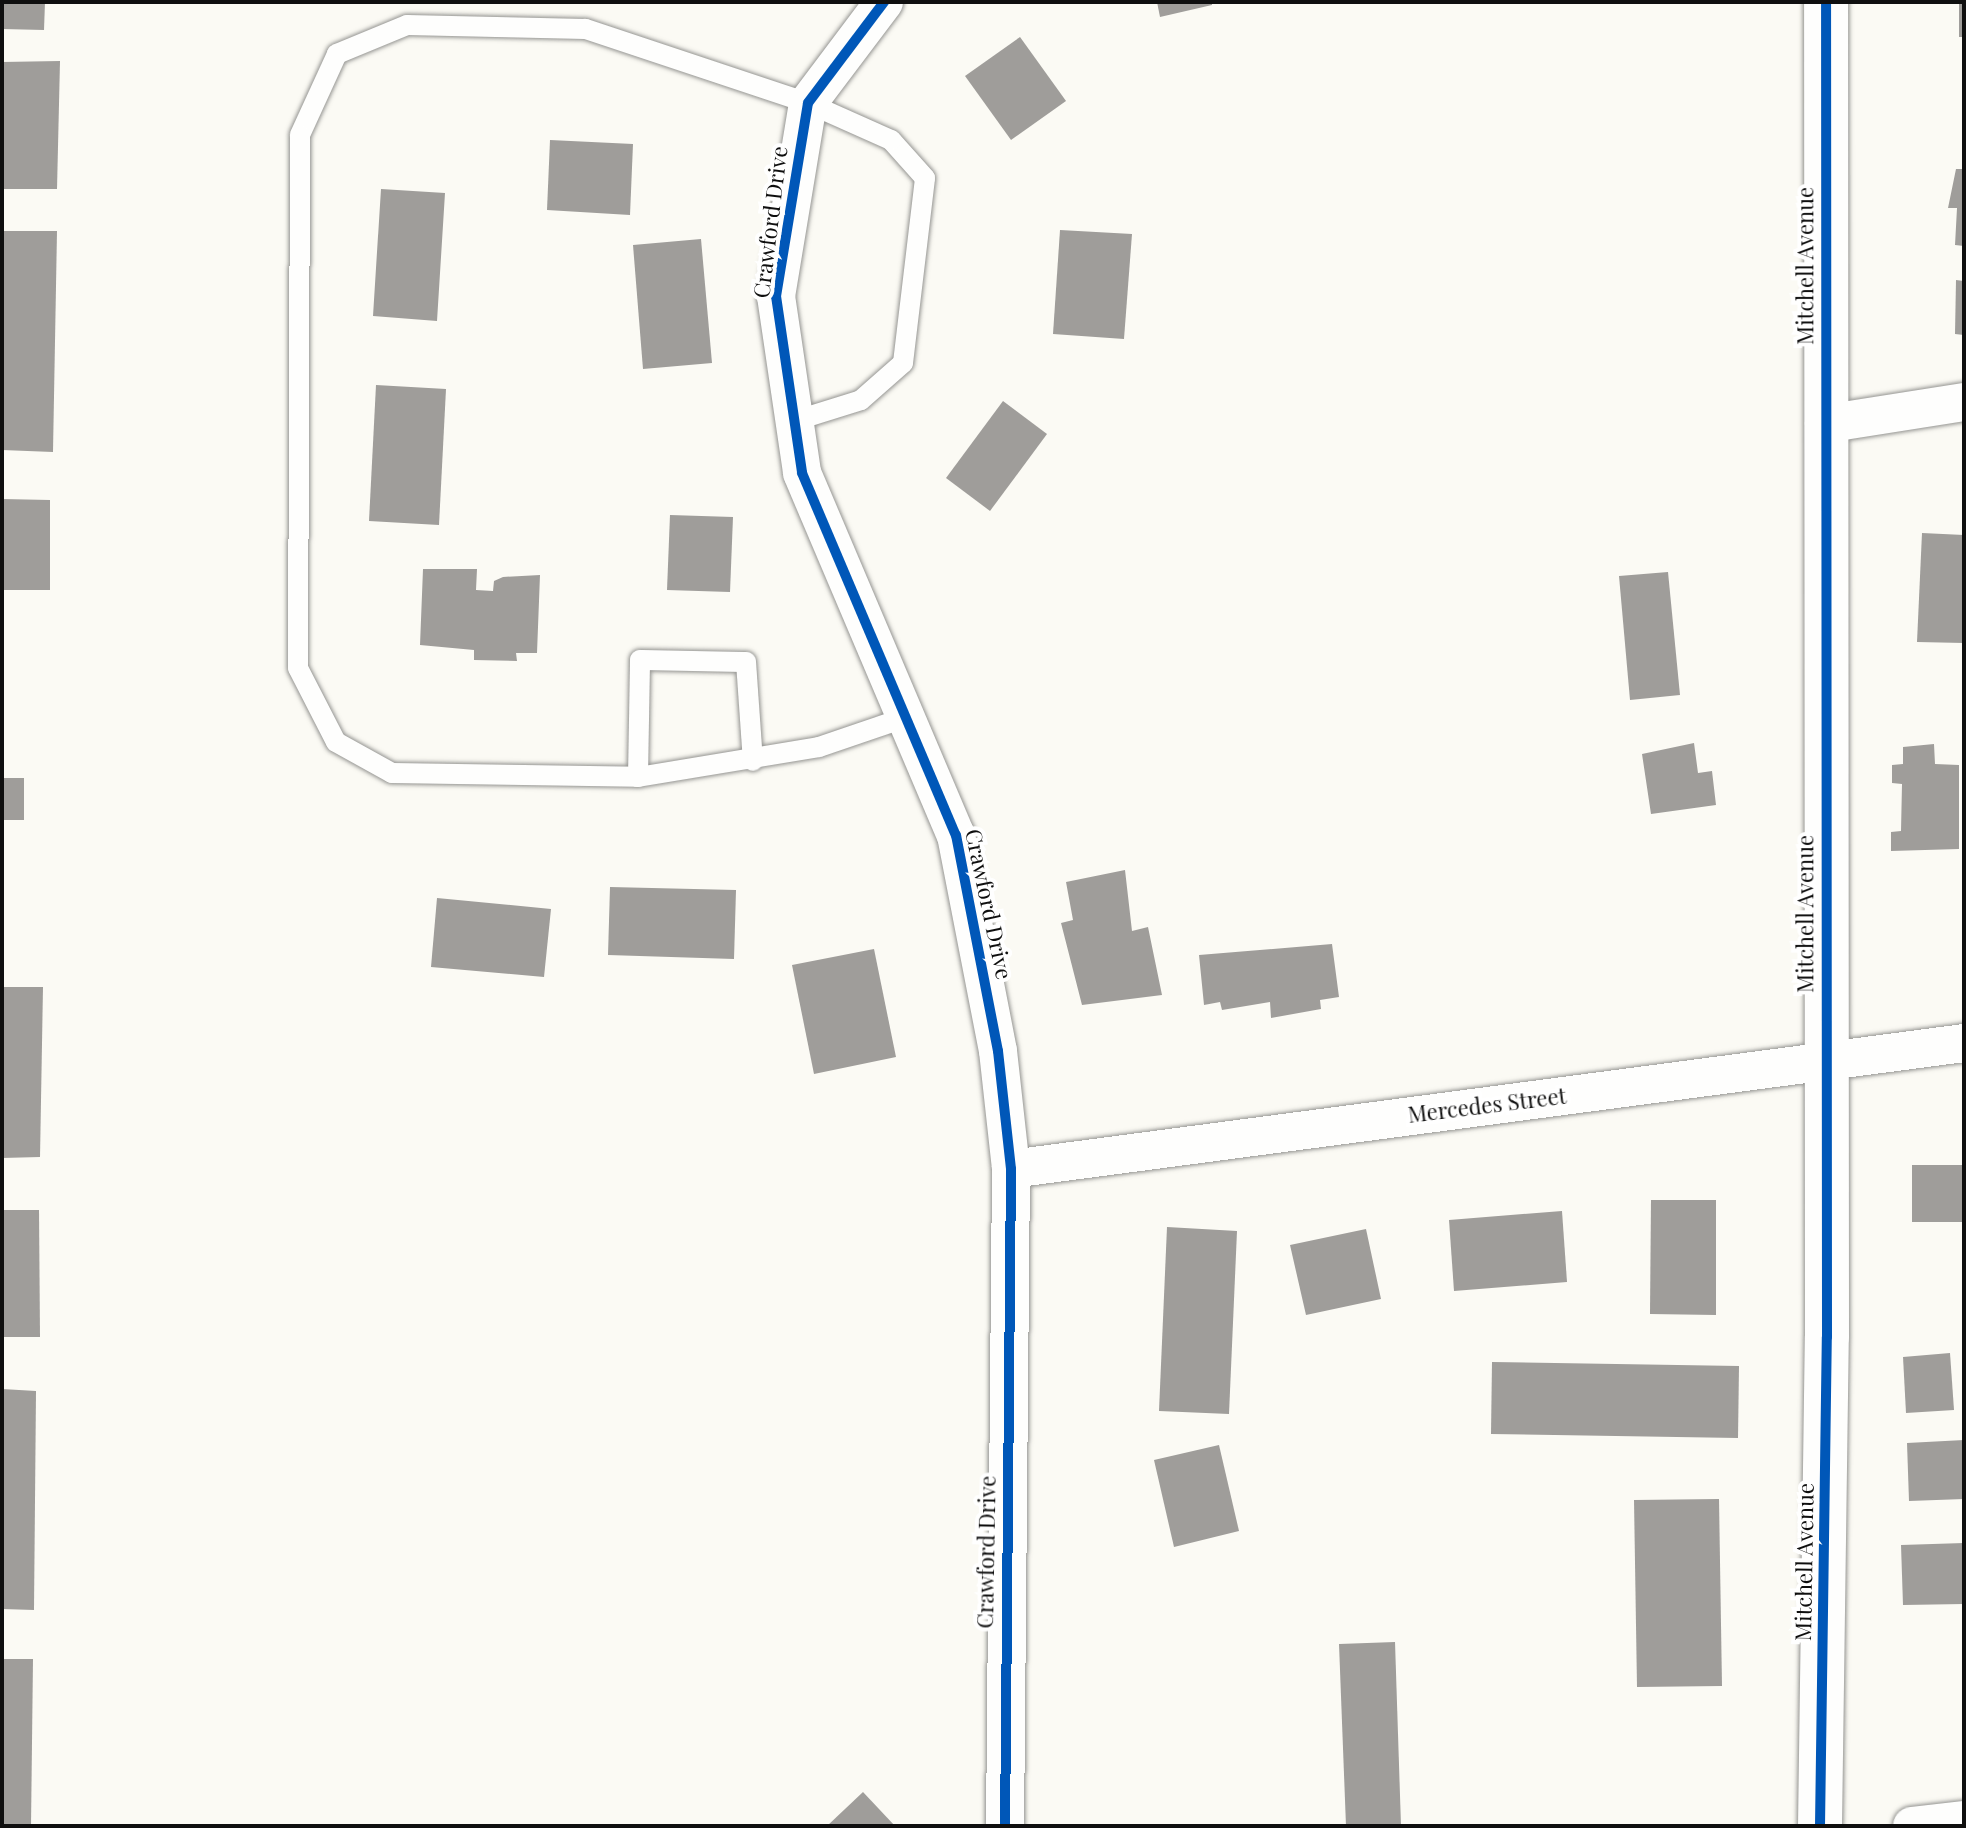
<!DOCTYPE html>
<html>
<head>
<meta charset="utf-8">
<style>
  body { margin:0 }
  #map { position:relative; width:1966px; height:1828px; overflow:hidden; background:#fbfaf4; font-family:"Playfair Display",serif }
  div>[style] { position:absolute }
  [style*='--x'] { left:calc(var(--x)*1px); top:calc(var(--y)*1px); width:calc(var(--w)*1px); rotate:calc(var(--a)*1deg) }
  .building>* { inset:0; background:#9f9d9a }
  .roads { filter:drop-shadow(0 0 2px #959592) drop-shadow(0 0 2px #959592) }
  .service>* { height:20px; margin:-10px; padding:0 10px; transform-origin:10px; border-radius:10px; background:#fefefd }
  .minor>* { height:38px; margin:-19px; padding:0 19px; transform-origin:19px; border-radius:19px; background:#fefefd }
  .tertiary>* { height:44px; margin:-22px; padding:0 22px; transform-origin:22px; border-radius:22px; background:#fefefd }
  .cycleway>* { height:10px; margin:-5px; padding:0 5px; transform-origin:5px; border-radius:5px; background:#0057b8 }
  span { translate:-50% -50%; white-space:nowrap; text-align:center; line-height:1.15; -webkit-text-stroke:8px #fff; paint-order:stroke }
  .street-label { font-size:22px; color:#0f0f0f }
  .frame { position:absolute; inset:0; border:4px solid #0f0f0f; pointer-events:none }
</style>
</head>
<body>
<div id="map">
  <div class="building">
    <div style="clip-path:polygon(2px 2px,45px 2px,44px 30px,2px 29px)"></div>
    <div style="clip-path:polygon(1157px 2px,1212px 2px,1212px 5px,1160px 17px)"></div>
    <div style="clip-path:polygon(1959px 2px,1964px 2px,1964px 37px,1959px 37px)"></div>
    <div style="clip-path:polygon(1020px 37px,1066px 101px,1011px 140px,965px 76px)"></div>
    <div style="clip-path:polygon(60px 61px,57px 189px,2px 189px,2px 62px)"></div>
    <div style="clip-path:polygon(550px 140px,633px 144px,630px 215px,547px 210px)"></div>
    <div style="clip-path:polygon(1956px 169px,1964px 169px,1964px 246px,1955px 245px,1957px 208px,1948px 208px)"></div>
    <div style="clip-path:polygon(381px 189px,445px 193px,437px 321px,373px 316px)"></div>
    <div style="clip-path:polygon(1060px 230px,1132px 234px,1124px 339px,1053px 334px)"></div>
    <div style="clip-path:polygon(2px 231px,57px 231px,53px 452px,2px 450px)"></div>
    <div style="clip-path:polygon(701px 239px,712px 363px,643px 369px,633px 245px)"></div>
    <div style="clip-path:polygon(1956px 280px,1964px 281px,1964px 335px,1955px 334px)"></div>
    <div style="clip-path:polygon(376px 385px,446px 389px,439px 525px,369px 521px)"></div>
    <div style="clip-path:polygon(1003px 401px,1047px 434px,990px 511px,946px 478px)"></div>
    <div style="clip-path:polygon(2px 499px,50px 500px,50px 590px,2px 590px)"></div>
    <div style="clip-path:polygon(670px 515px,733px 517px,730px 592px,667px 590px)"></div>
    <div style="clip-path:polygon(1922px 533px,1964px 535px,1964px 643px,1917px 642px)"></div>
    <div style="clip-path:polygon(423px 569px,477px 569px,476px 590px,493px 591px,494px 581px,503px 577px,540px 575px,537px 653px,516px 653px,517px 661px,474px 660px,474px 650px,420px 645px)"></div>
    <div style="clip-path:polygon(1668px 572px,1680px 695px,1630px 700px,1619px 576px)"></div>
    <div style="clip-path:polygon(1694px 743px,1698px 773px,1712px 771px,1716px 805px,1651px 814px,1642px 754px)"></div>
    <div style="clip-path:polygon(1934px 744px,1935px 764px,1959px 765px,1959px 849px,1891px 851px,1891px 832px,1901px 831px,1902px 784px,1892px 783px,1892px 765px,1903px 764px,1903px 747px)"></div>
    <div style="clip-path:polygon(2px 778px,24px 778px,24px 820px,2px 820px)"></div>
    <div style="clip-path:polygon(1125px 870px,1132px 931px,1148px 927px,1162px 995px,1082px 1005px,1061px 923px,1073px 920px,1066px 882px)"></div>
    <div style="clip-path:polygon(610px 887px,736px 890px,734px 959px,608px 955px)"></div>
    <div style="clip-path:polygon(437px 898px,551px 909px,544px 977px,431px 967px)"></div>
    <div style="clip-path:polygon(1332px 944px,1339px 997px,1320px 1000px,1321px 1009px,1271px 1018px,1270px 1002px,1222px 1010px,1220px 1002px,1204px 1005px,1199px 955px)"></div>
    <div style="clip-path:polygon(874px 949px,896px 1057px,814px 1074px,792px 965px)"></div>
    <div style="clip-path:polygon(2px 987px,43px 987px,40px 1157px,2px 1158px)"></div>
    <div style="clip-path:polygon(1912px 1165px,1964px 1165px,1964px 1222px,1912px 1222px)"></div>
    <div style="clip-path:polygon(1651px 1200px,1716px 1200px,1716px 1315px,1650px 1314px)"></div>
    <div style="clip-path:polygon(2px 1210px,39px 1210px,40px 1337px,2px 1337px)"></div>
    <div style="clip-path:polygon(1562px 1211px,1567px 1282px,1454px 1291px,1449px 1220px)"></div>
    <div style="clip-path:polygon(1167px 1227px,1237px 1231px,1229px 1414px,1159px 1411px)"></div>
    <div style="clip-path:polygon(1366px 1229px,1381px 1299px,1306px 1315px,1290px 1245px)"></div>
    <div style="clip-path:polygon(1950px 1353px,1954px 1410px,1906px 1413px,1903px 1357px)"></div>
    <div style="clip-path:polygon(1492px 1362px,1739px 1366px,1738px 1438px,1491px 1434px)"></div>
    <div style="clip-path:polygon(2px 1389px,36px 1391px,34px 1610px,2px 1609px)"></div>
    <div style="clip-path:polygon(1964px 1440px,1964px 1499px,1909px 1501px,1907px 1443px)"></div>
    <div style="clip-path:polygon(1219px 1445px,1239px 1531px,1174px 1547px,1154px 1460px)"></div>
    <div style="clip-path:polygon(1719px 1499px,1722px 1686px,1637px 1687px,1634px 1500px)"></div>
    <div style="clip-path:polygon(1964px 1543px,1964px 1604px,1903px 1605px,1901px 1545px)"></div>
    <div style="clip-path:polygon(1395px 1642px,1401px 1826px,1346px 1826px,1339px 1644px)"></div>
    <div style="clip-path:polygon(2px 1659px,33px 1659px,31px 1826px,2px 1826px)"></div>
    <div style="clip-path:polygon(863px 1792px,895px 1826px,827px 1826px)"></div>
  </div>
  <div class="roads">
    <div class="service">
      <div style="--x:791;--y:422;--w:73;--a:-17.4"></div>
      <div style="--x:861;--y:400;--w:56;--a:-41.4"></div>
      <div style="--x:903;--y:363;--w:186;--a:-83.2"></div>
      <div style="--x:925;--y:178;--w:51;--a:-131.8"></div>
      <div style="--x:891;--y:140;--w:91;--a:-156"></div>
      <div style="--x:808;--y:103;--w:235;--a:-161.6"></div>
      <div style="--x:585;--y:29;--w:178;--a:-178.7"></div>
      <div style="--x:407;--y:25;--w:76;--a:157.5"></div>
      <div style="--x:337;--y:54;--w:89;--a:114.6"></div>
      <div style="--x:300;--y:135;--w:533;--a:90.21"></div>
      <div style="--x:298;--y:668;--w:83;--a:62.8"></div>
      <div style="--x:336;--y:742;--w:64;--a:29"></div>
      <div style="--x:392;--y:773;--w:246;--a:0.9"></div>
      <div style="--x:638;--y:777;--w:183;--a:-9.4"></div>
      <div style="--x:819;--y:747;--w:93;--a:-18.8"></div>
      <div style="--x:638;--y:777;--w:117;--a:-89"></div>
      <div style="--x:640;--y:660;--w:106;--a:1.1"></div>
      <div style="--x:746;--y:662;--w:99;--a:86"></div>
    </div>
    <div class="minor">
      <div style="--x:884;--y:2;--w:126;--a:127"></div>
      <div style="--x:808;--y:103;--w:196;--a:99.4"></div>
      <div style="--x:776;--y:296;--w:179;--a:81.6"></div>
      <div style="--x:802;--y:473;--w:393;--a:67"></div>
      <div style="--x:956;--y:835;--w:220;--a:79"></div>
      <div style="--x:998;--y:1051;--w:119;--a:83.7"></div>
      <div style="--x:1011;--y:1169;--w:657;--a:90.52"></div>
      <div style="--x:1824;--y:424;--w:142;--a:-8.9"></div>
      <div style="--x:1011;--y:1169;--w:961;--a:-7.53"></div>
      <div style="--x:1912;--y:1826;--w:52;--a:-6.6"></div>
    </div>
    <div class="tertiary">
      <div style="--x:1820;--y:1826;--w:489;--a:-89.2"></div>
      <div style="--x:1827;--y:1337;--w:1335;--a:-90.04"></div>
    </div>
  </div>
  <div class="cycleway">
    <div style="--x:884;--y:2;--w:126;--a:127"></div>
    <div style="--x:808;--y:103;--w:196;--a:99.4"></div>
    <div style="--x:776;--y:296;--w:179;--a:81.6"></div>
    <div style="--x:802;--y:473;--w:393;--a:67"></div>
    <div style="--x:956;--y:835;--w:220;--a:79"></div>
    <div style="--x:998;--y:1051;--w:119;--a:83.7"></div>
    <div style="--x:1011;--y:1169;--w:657;--a:90.52"></div>
    <div style="--x:1820;--y:1826;--w:489;--a:-89.2"></div>
    <div style="--x:1827;--y:1337;--w:1335;--a:-90.04"></div>
  </div>
  <div class="street-label">
    <span style="left:770px;top:222px;rotate:-83deg">Crawford Drive</span>
    <span style="left:1805px;top:266px;rotate:-90deg">Mitchell Avenue</span>
    <span style="left:989px;top:904px;rotate:78deg">Crawford Drive</span>
    <span style="left:1805px;top:914px;rotate:-90deg">Mitchell Avenue</span>
    <span style="left:1487px;top:1105px;rotate:-7deg">Mercedes Street</span>
    <span style="left:986px;top:1552px;rotate:-89deg">Crawford Drive</span>
    <span style="left:1804px;top:1562px;rotate:-89deg">Mitchell Avenue</span>
  </div>
  <div class="frame"></div>
</div>
</body>
</html>
